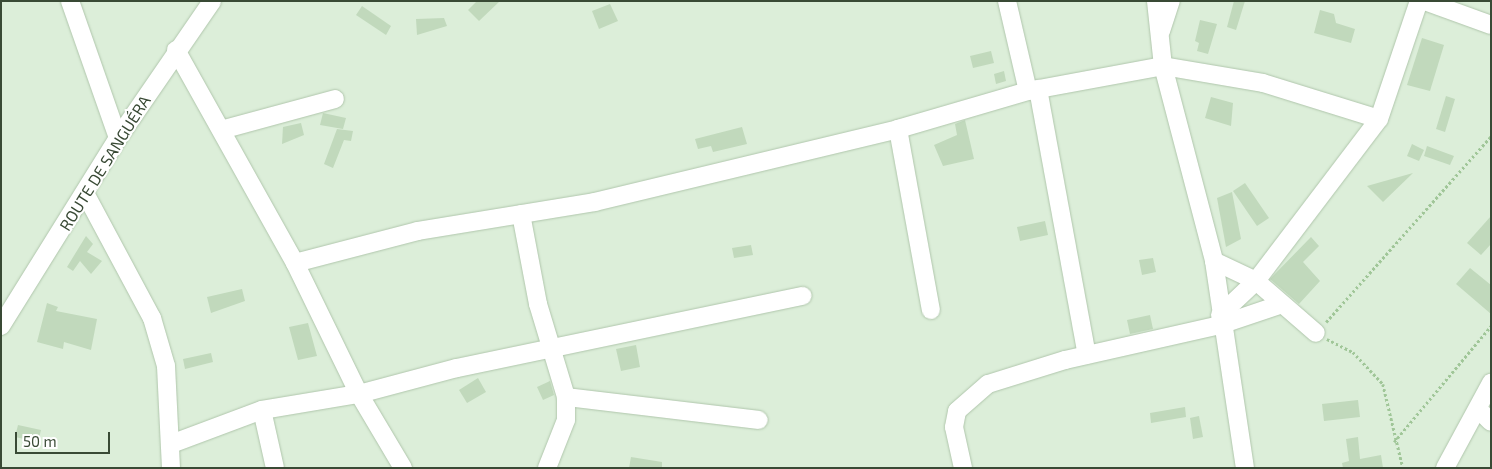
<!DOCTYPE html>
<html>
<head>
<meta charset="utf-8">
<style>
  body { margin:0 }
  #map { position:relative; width:1492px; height:469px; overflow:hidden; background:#e9f6e8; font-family:"Exo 2",sans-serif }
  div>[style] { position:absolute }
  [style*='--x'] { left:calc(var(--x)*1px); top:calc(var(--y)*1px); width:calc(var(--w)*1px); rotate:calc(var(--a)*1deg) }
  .residential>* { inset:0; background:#dceed9 }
  .building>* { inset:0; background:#c1d9bc }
  .path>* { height:2.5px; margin-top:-1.25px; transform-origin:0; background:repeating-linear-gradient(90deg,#a0c698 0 2.5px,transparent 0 5px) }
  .roads { filter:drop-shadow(0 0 1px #b0c6ac) drop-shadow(0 0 1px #b0c6ac) }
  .minor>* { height:18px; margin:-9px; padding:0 9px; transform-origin:9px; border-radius:9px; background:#fff }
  span { translate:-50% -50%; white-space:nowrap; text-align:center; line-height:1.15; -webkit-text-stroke:4px #fff; paint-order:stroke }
  .street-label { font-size:16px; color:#394a35 }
  .frame { position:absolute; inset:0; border:2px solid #394a35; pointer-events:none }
  .scale { position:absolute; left:15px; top:432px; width:95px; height:22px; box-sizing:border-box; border:2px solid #394a35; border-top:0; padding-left:6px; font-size:15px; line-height:18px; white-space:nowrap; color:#394a35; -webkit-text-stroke:4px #fff; paint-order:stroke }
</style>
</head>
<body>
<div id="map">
  <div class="residential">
    <div style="clip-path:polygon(1px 1px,1491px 1px,1491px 468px,1px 468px)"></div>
  </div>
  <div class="building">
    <div style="clip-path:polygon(477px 1px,500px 1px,479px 21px,468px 10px)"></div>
    <div style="clip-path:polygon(1234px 1px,1245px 1px,1236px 30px,1227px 27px)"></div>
    <div style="clip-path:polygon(610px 4px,618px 21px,599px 29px,592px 11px)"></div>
    <div style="clip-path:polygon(362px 6px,391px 26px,386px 35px,356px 15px)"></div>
    <div style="clip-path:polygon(1320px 10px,1334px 14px,1336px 23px,1355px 29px,1351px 43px,1314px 33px)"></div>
    <div style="clip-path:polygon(444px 18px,447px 26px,417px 35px,416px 19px)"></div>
    <div style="clip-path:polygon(1200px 20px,1217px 24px,1208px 54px,1197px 51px,1199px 43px,1195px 41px)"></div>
    <div style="clip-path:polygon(1422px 38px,1444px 45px,1430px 91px,1407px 85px)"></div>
    <div style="clip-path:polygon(991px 51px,994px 63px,973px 68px,970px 56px)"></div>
    <div style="clip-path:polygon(1004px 71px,1006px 81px,996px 84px,994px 74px)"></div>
    <div style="clip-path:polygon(1446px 96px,1455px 99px,1445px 132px,1436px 129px)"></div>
    <div style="clip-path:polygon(1211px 97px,1233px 103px,1231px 126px,1205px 118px)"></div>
    <div style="clip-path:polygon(323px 113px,346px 118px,343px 129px,320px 125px)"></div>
    <div style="clip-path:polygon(965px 120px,974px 159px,943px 166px,934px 145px,957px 135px,955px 124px)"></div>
    <div style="clip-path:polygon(301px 123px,304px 135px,282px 144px,283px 127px)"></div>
    <div style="clip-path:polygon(742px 127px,747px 144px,713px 152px,711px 146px,698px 149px,695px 139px)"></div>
    <div style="clip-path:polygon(337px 129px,353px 131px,351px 141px,344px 140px,333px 168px,324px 164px)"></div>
    <div style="clip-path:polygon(1412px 144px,1424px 150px,1419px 161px,1407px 156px)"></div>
    <div style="clip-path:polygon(1427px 146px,1454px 156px,1450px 165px,1424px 156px)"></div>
    <div style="clip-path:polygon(1413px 173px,1383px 202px,1367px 186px)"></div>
    <div style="clip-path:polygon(1245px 183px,1269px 218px,1257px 226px,1233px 191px)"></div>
    <div style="clip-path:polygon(1232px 192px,1241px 239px,1226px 247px,1217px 198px)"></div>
    <div style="clip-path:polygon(1491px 216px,1491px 244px,1481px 255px,1467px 243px)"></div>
    <div style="clip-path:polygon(1045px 221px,1048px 235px,1020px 241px,1017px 227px)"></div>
    <div style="clip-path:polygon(86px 236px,93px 244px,87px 252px,102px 261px,91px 274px,80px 261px,73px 271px,67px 267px)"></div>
    <div style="clip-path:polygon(1311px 237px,1319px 246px,1303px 262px,1320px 281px,1299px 304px,1270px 279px)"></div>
    <div style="clip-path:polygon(751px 245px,753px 255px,734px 258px,732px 248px)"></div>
    <div style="clip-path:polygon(1153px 258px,1156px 272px,1142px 275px,1139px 260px)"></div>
    <div style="clip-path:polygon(1470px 268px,1491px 285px,1491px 314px,1456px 284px)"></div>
    <div style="clip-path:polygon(242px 289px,245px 301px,211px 313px,207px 297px)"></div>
    <div style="clip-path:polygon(47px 303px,58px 307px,56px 311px,97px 319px,91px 350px,64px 342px,63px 349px,37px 342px)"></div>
    <div style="clip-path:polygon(1150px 315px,1153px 329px,1130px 334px,1127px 320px)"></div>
    <div style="clip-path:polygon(308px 323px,317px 356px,298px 360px,289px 327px)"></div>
    <div style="clip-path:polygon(636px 345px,640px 367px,621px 371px,616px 349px)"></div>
    <div style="clip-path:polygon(211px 353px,213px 362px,185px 369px,183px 359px)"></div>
    <div style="clip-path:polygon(478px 378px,486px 392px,467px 403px,459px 390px)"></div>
    <div style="clip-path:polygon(550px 381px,554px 395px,543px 400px,537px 387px)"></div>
    <div style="clip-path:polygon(1358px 400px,1360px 417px,1324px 421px,1322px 404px)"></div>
    <div style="clip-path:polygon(1185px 407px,1186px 417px,1151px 423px,1150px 413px)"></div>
    <div style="clip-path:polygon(1199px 416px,1203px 437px,1193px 439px,1190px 418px)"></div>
    <div style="clip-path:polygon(18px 425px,41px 430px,38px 442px,15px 437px)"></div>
    <div style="clip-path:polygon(1358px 437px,1360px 459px,1381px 455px,1383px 468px,1343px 468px,1342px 463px,1349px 461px,1346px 439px)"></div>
    <div style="clip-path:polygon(631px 457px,662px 462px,662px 468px,629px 468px)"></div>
  </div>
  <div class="path">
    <div style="--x:1326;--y:322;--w:249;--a:-48.4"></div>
    <div style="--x:1327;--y:339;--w:29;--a:27"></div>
    <div style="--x:1353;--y:352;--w:44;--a:46.8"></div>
    <div style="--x:1383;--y:384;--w:86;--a:76.6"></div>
    <div style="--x:1394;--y:442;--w:151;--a:-50.1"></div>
  </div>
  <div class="roads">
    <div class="minor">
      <div style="--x:70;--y:1;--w:145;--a:70.7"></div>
      <div style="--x:1007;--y:1;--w:92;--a:76.9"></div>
      <div style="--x:1156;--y:1;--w:65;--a:83.9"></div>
      <div style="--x:1163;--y:66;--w:202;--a:75.3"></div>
      <div style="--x:1214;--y:261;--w:209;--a:81.5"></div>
      <div style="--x:1425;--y:1;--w:70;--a:20"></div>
      <div style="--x:1161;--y:31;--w:32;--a:-72"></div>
      <div style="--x:176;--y:50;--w:244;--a:60.8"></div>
      <div style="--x:295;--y:263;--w:146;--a:64"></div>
      <div style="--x:359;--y:394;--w:86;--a:59.3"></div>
      <div style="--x:1038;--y:89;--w:270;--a:79.6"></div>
      <div style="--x:898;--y:129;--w:184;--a:79.7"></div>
      <div style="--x:221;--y:130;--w:118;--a:-15.2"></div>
      <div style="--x:86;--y:195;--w:140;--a:61.8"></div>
      <div style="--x:152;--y:318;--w:50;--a:73.7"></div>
      <div style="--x:166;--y:366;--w:102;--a:87.2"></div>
      <div style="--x:521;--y:214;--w:92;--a:79.3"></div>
      <div style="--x:538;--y:304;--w:97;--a:73.2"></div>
      <div style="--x:566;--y:397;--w:23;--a:90"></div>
      <div style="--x:566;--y:420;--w:52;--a:111.6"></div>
      <div style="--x:1214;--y:261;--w:47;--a:25.5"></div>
      <div style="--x:1256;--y:281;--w:79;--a:40.9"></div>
      <div style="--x:295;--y:263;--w:127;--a:-14.6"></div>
      <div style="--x:418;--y:231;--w:179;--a:-9.3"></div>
      <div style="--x:595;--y:202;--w:312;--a:-13.5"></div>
      <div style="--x:898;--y:129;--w:135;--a:-16.3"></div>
      <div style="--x:1028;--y:91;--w:137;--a:-10.5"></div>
      <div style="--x:1163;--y:66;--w:101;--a:9.6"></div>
      <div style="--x:1263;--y:83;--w:121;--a:17.2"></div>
      <div style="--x:1220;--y:315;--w:50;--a:-43.4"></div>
      <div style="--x:1256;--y:281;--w:203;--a:-52.8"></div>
      <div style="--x:1379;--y:119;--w:125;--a:-71.3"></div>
      <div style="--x:1;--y:326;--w:221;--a:-58.1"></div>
      <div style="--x:118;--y:138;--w:166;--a:-55.5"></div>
      <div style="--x:566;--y:397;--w:194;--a:6.8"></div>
      <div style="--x:1478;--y:409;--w:18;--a:45"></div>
      <div style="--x:262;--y:410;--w:59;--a:77.4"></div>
      <div style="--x:171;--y:444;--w:97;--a:-20.5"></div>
      <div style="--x:262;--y:410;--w:98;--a:-9.4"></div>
      <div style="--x:359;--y:394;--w:101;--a:-14.9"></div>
      <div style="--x:457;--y:368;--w:353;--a:-11.8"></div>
      <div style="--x:963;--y:468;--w:42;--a:-102.4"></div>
      <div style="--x:954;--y:427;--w:16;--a:-79"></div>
      <div style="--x:957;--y:411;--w:41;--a:-41.1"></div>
      <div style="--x:988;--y:384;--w:81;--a:-17.3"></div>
      <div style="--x:1065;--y:360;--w:159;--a:-12.7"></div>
      <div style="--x:1220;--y:325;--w:62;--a:-18.7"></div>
      <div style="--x:1445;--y:468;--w:97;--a:-61.6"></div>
    </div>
  </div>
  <div class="street-label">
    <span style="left:105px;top:163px;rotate:-58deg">ROUTE DE SANGUÉRA</span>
  </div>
  <div class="frame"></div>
  <div class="scale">50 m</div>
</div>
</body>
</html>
